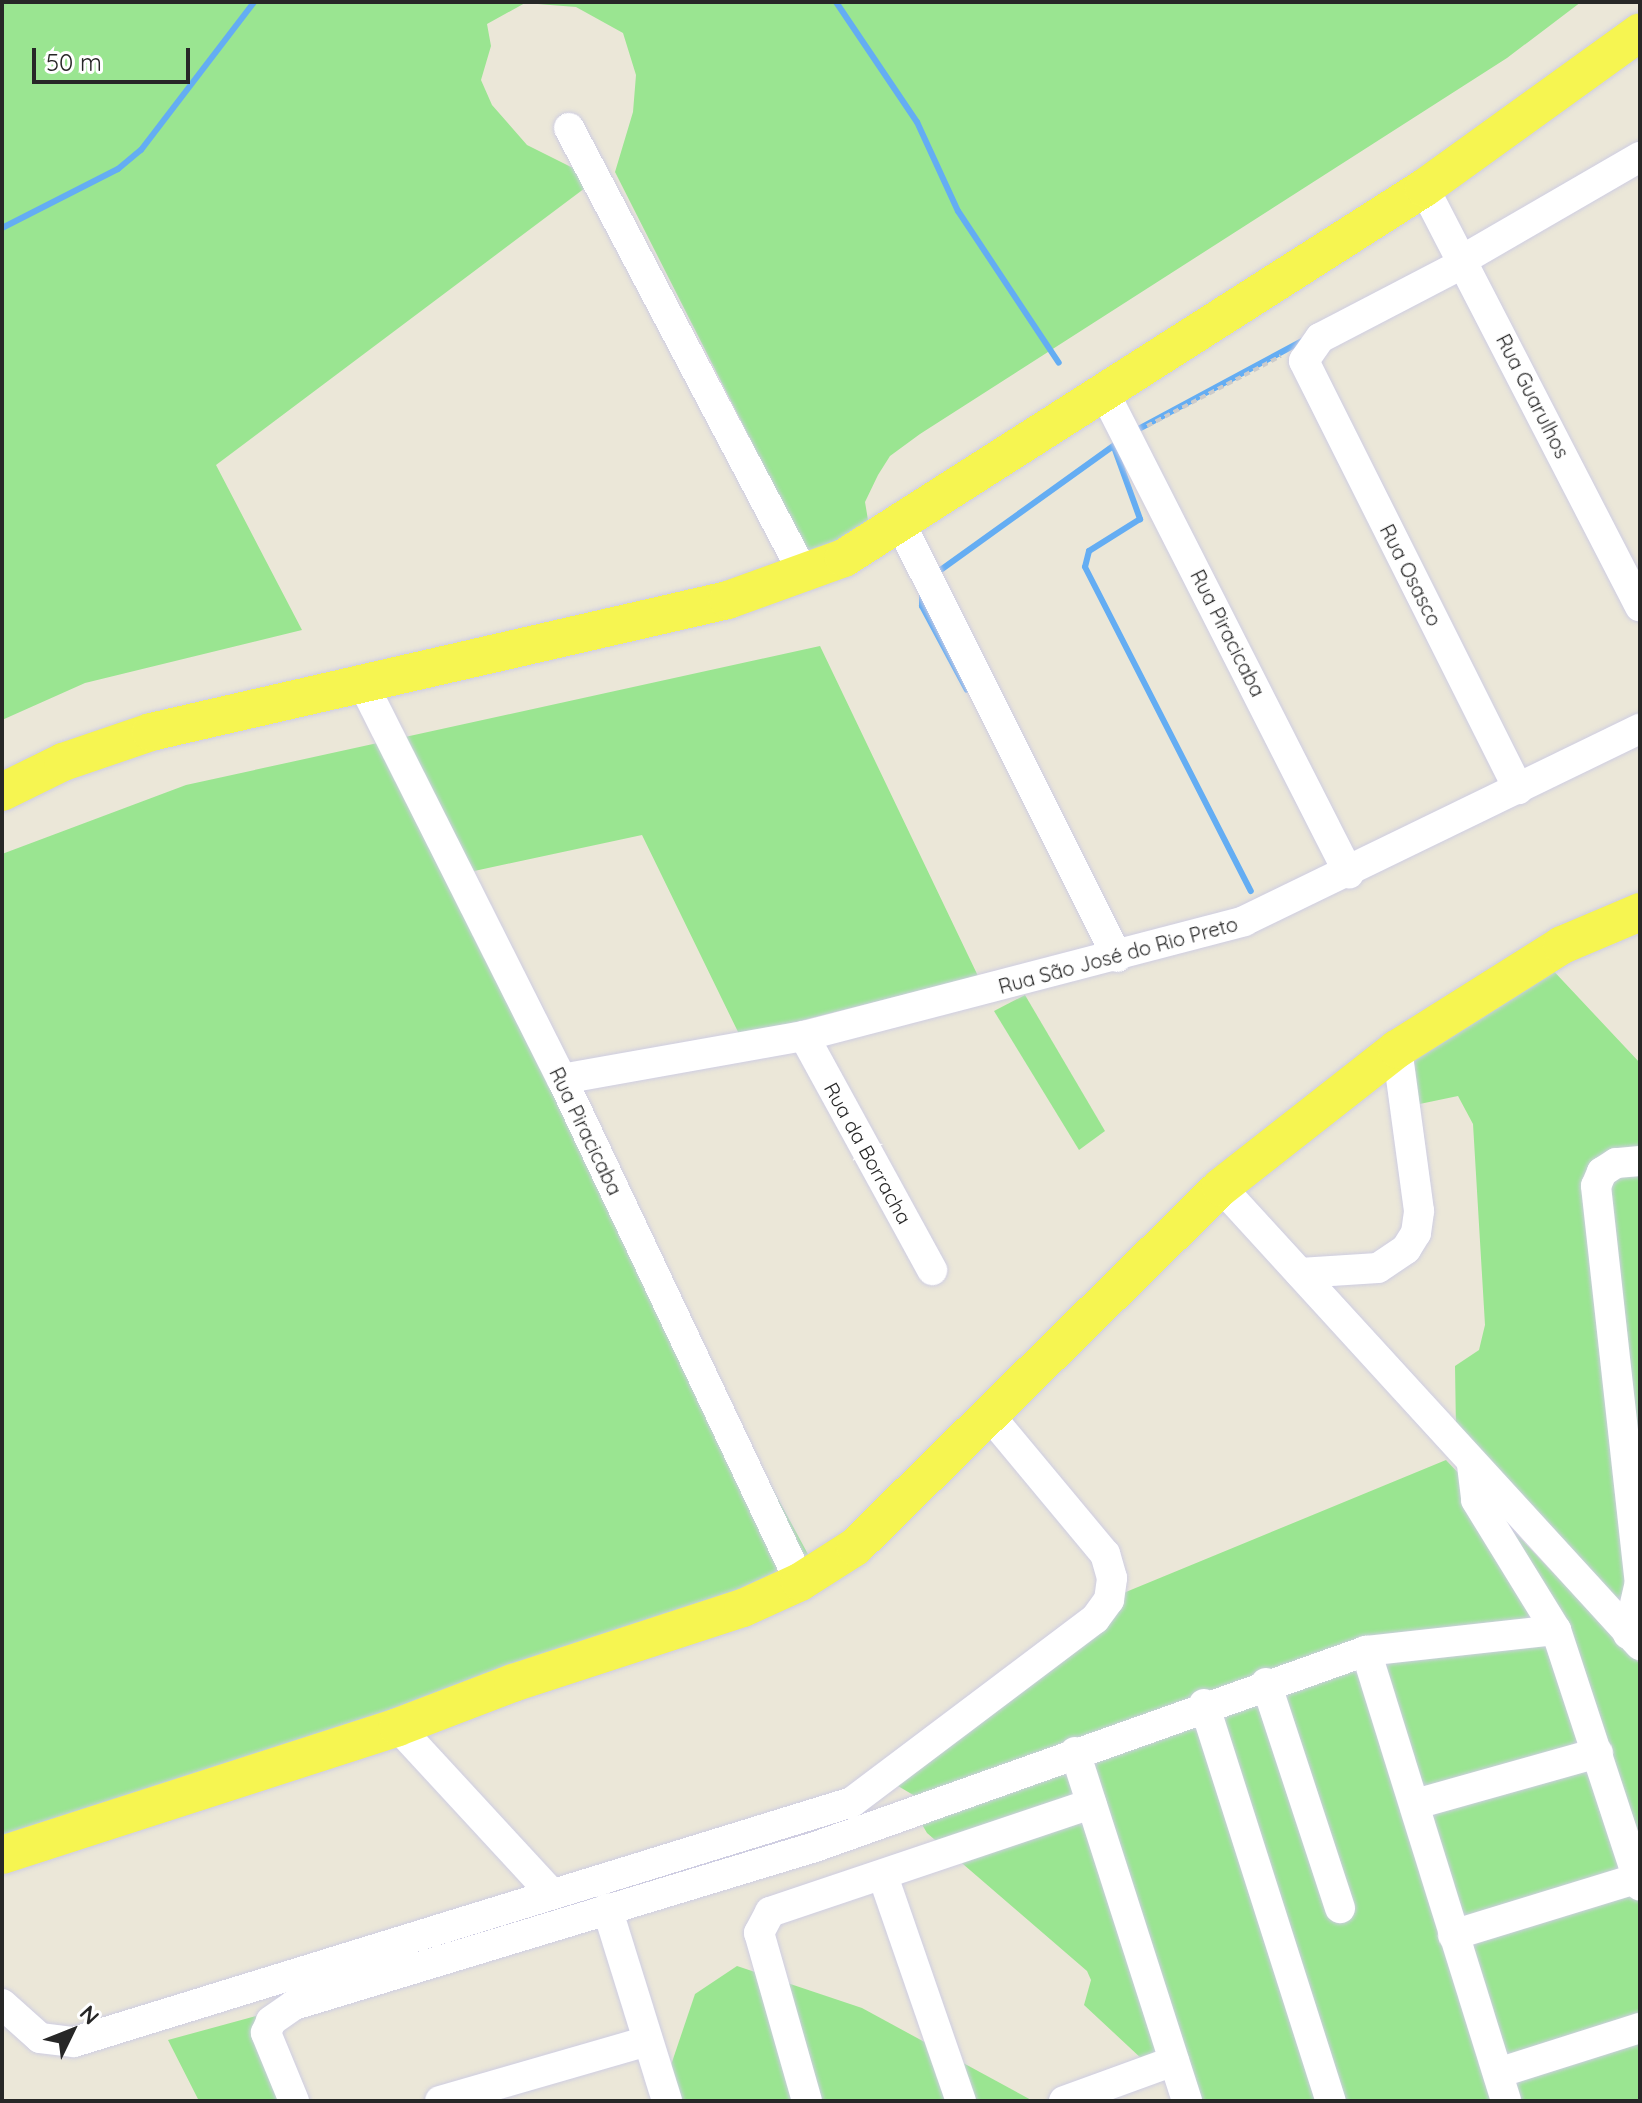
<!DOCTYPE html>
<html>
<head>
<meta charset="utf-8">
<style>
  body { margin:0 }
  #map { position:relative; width:1642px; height:2103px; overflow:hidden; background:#ebe7d8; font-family:Quicksand,sans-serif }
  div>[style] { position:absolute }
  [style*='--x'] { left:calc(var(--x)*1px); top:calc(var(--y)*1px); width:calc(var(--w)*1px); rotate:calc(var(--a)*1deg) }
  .green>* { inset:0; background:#9ae591 }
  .stream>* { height:6px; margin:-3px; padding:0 3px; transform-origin:3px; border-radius:3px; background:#64adf3 }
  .path>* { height:4px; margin-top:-2px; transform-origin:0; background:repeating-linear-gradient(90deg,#cbcbcb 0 6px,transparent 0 10px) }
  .roads { filter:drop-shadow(0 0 2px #cecde2) drop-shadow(0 0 2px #cecde2) }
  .minor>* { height:30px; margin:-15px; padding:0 15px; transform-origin:15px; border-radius:15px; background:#fff }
  .major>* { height:38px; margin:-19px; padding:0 19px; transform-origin:19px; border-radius:19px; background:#f6f551 }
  span { translate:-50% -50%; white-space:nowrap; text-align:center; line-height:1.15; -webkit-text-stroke:7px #fff; paint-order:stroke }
  .street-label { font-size:20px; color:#272727 }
  .frame { position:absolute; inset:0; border:4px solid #272727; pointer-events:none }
  .north { position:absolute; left:32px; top:1991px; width:80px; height:80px; -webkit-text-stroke:6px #fff; paint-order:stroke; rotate:47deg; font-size:22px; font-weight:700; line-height:32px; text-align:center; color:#272727 }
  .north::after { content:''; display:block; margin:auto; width:28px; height:36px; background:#272727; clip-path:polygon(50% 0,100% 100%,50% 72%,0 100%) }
  .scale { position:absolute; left:32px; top:48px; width:158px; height:36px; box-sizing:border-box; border:4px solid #272727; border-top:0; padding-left:10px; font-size:24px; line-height:28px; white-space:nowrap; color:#272727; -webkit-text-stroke:6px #fff; paint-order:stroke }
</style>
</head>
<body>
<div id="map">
  <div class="green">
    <div style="clip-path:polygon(2px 2px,1581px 2px,1507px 58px,920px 434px,890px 456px,878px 475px,865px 502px,871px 538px,809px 555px,615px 172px,633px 112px,636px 75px,623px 33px,576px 7px,525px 3px,487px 24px,491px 46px,481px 80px,492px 105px,527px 145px,583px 173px,589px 185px,216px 465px,302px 630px,85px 683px,2px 720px)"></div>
    <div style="clip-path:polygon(820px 646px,978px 976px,740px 1036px,642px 835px,465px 873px,687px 1330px,810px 1558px,728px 1616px,2px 1856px,2px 854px,186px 785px)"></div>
    <div style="clip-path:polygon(1548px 965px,1640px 1063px,1640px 1626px,1456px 1431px,1455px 1366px,1479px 1350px,1485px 1325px,1473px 1124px,1458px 1096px,1410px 1106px,1410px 1048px)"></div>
    <div style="clip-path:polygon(1025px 995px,1105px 1131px,1079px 1150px,994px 1011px)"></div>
    <div style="clip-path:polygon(1446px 1460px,1640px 1664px,1640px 2101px,1187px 2101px,1084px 2005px,1091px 1980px,1087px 1971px,927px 1833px,920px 1821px,925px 1802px,893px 1783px,1121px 1594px)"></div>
    <div style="clip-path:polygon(737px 1966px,862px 2008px,1033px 2101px,682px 2101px,670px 2068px,695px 1994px)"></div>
    <div style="clip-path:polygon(256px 2016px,260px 2058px,282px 2101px,199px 2101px,168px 2040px)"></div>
  </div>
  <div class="stream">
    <div style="--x:836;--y:2;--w:145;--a:56"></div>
    <div style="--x:917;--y:122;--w:98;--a:65.3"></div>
    <div style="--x:958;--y:211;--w:182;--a:56.4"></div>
    <div style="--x:2;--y:228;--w:130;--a:-27"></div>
    <div style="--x:118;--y:169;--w:30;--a:-40"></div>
    <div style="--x:141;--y:150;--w:186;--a:-52.6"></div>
    <div style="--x:1133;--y:432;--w:196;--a:-28.3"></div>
    <div style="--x:1114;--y:447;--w:77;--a:70.1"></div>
    <div style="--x:1140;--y:519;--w:60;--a:147.9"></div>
    <div style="--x:1089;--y:551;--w:16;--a:104"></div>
    <div style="--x:1085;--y:567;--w:364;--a:62.9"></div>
    <div style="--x:935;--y:574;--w:228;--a:-35.7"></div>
    <div style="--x:922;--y:593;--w:13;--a:90"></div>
    <div style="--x:922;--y:606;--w:95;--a:61.8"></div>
  </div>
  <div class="path">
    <div style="--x:1147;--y:426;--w:151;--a:-27.6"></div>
  </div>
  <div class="roads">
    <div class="minor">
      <div style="--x:569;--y:128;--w:506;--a:62.22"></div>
      <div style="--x:1424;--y:188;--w:471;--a:62.7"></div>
      <div style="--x:1462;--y:260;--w:206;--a:-30.1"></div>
      <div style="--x:1464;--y:263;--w:162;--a:152.5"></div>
      <div style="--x:1320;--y:338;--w:28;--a:125"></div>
      <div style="--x:1304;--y:361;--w:479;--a:63.4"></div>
      <div style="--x:1105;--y:394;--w:538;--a:63.05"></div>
      <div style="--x:901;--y:525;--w:483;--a:63.4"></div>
      <div style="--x:363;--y:684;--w:442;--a:63.3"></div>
      <div style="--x:562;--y:1079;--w:556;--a:64.68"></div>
      <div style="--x:804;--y:1036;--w:267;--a:61.3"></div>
      <div style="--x:562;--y:1079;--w:246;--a:-10.1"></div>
      <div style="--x:804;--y:1036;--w:455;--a:-14.6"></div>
      <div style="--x:1244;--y:921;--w:440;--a:-25.9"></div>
      <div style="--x:1640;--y:1161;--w:24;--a:175"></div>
      <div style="--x:1616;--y:1163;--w:17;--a:147"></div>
      <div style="--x:1602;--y:1172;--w:15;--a:113"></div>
      <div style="--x:1596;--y:1186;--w:398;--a:83.7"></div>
      <div style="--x:1221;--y:1187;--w:621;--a:47.55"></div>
      <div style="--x:1300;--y:1273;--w:78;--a:-3.7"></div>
      <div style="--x:1378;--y:1268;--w:34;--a:-34"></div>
      <div style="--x:1406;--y:1249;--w:19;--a:-58"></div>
      <div style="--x:1416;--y:1233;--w:22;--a:-82"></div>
      <div style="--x:1419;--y:1211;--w:163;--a:-97.7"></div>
      <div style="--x:1472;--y:1465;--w:35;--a:83"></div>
      <div style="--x:1476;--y:1500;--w:153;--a:58.4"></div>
      <div style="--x:1556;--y:1630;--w:269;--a:71.8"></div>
      <div style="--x:1628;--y:1634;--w:53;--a:-77"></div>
      <div style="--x:1366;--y:1651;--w:471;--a:72.7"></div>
      <div style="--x:1266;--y:1683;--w:237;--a:71.8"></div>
      <div style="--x:1204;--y:1704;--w:417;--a:72.3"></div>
      <div style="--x:398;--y:1727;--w:226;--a:47.3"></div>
      <div style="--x:1075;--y:1752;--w:367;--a:72.2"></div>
      <div style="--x:1416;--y:1804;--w:189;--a:-15.7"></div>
      <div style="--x:883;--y:1876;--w:238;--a:70.9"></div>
      <div style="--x:607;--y:1908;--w:202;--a:72.7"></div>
      <div style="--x:1453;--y:1935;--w:194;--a:-17.1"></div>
      <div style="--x:2;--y:2004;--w:51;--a:41.8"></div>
      <div style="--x:40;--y:2038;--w:34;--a:7"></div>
      <div style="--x:74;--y:2042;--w:814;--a:-17.14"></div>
      <div style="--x:852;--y:1802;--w:304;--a:-37"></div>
      <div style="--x:1095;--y:1619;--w:24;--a:-54"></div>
      <div style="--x:1109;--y:1600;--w:22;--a:-82"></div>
      <div style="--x:1112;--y:1578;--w:25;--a:-106"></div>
      <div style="--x:1105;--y:1554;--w:180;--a:-129.8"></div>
      <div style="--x:1498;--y:2073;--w:149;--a:-17.6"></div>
      <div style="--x:294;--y:2101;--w:74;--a:-112.4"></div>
      <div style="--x:266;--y:2033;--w:13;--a:-67"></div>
      <div style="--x:271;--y:2021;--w:28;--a:-35"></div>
      <div style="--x:294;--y:2005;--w:544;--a:-16.87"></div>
      <div style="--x:815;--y:1847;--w:585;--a:-19.58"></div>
      <div style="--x:1366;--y:1651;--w:191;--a:-6.3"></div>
      <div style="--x:440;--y:2101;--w:216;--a:-16.1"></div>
      <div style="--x:807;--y:2101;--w:175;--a:-105.9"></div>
      <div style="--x:759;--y:1933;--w:24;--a:-62"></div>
      <div style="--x:770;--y:1912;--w:339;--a:-18.6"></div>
      <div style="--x:1064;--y:2101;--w:117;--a:-20"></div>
    </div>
    <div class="major">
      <div style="--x:2;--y:792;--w:68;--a:-26.2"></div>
      <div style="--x:63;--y:762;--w:93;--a:-18.8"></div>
      <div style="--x:151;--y:732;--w:592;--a:-12.89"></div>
      <div style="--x:728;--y:600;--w:123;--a:-19.9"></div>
      <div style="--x:844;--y:558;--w:688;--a:-32.54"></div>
      <div style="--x:1424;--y:188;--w:266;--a:-35.8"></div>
      <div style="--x:2;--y:1855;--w:416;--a:-17.9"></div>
      <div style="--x:398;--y:1727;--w:123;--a:-20.9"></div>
      <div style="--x:513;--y:1683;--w:242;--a:-18.1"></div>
      <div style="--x:743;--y:1608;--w:63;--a:-24.5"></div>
      <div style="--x:800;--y:1582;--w:65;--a:-32.5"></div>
      <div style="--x:855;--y:1547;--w:513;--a:-44.53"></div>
      <div style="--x:1221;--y:1187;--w:224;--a:-38.1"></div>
      <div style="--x:1397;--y:1049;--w:195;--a:-32.2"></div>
      <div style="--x:1562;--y:945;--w:85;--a:-22.9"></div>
    </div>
  </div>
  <div class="street-label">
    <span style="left:1533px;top:396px;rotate:63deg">Rua Guarulhos</span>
    <span style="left:1411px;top:575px;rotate:63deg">Rua Osasco</span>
    <span style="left:1228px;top:633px;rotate:63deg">Rua Piracicaba</span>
    <span style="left:1118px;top:955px;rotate:-15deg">Rua São José do Rio Preto</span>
    <span style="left:586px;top:1131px;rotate:64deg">Rua Piracicaba</span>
    <span style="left:868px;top:1153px;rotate:61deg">Rua da Borracha</span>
  </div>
  <div class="frame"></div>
  <div class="north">N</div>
  <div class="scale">50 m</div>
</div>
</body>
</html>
